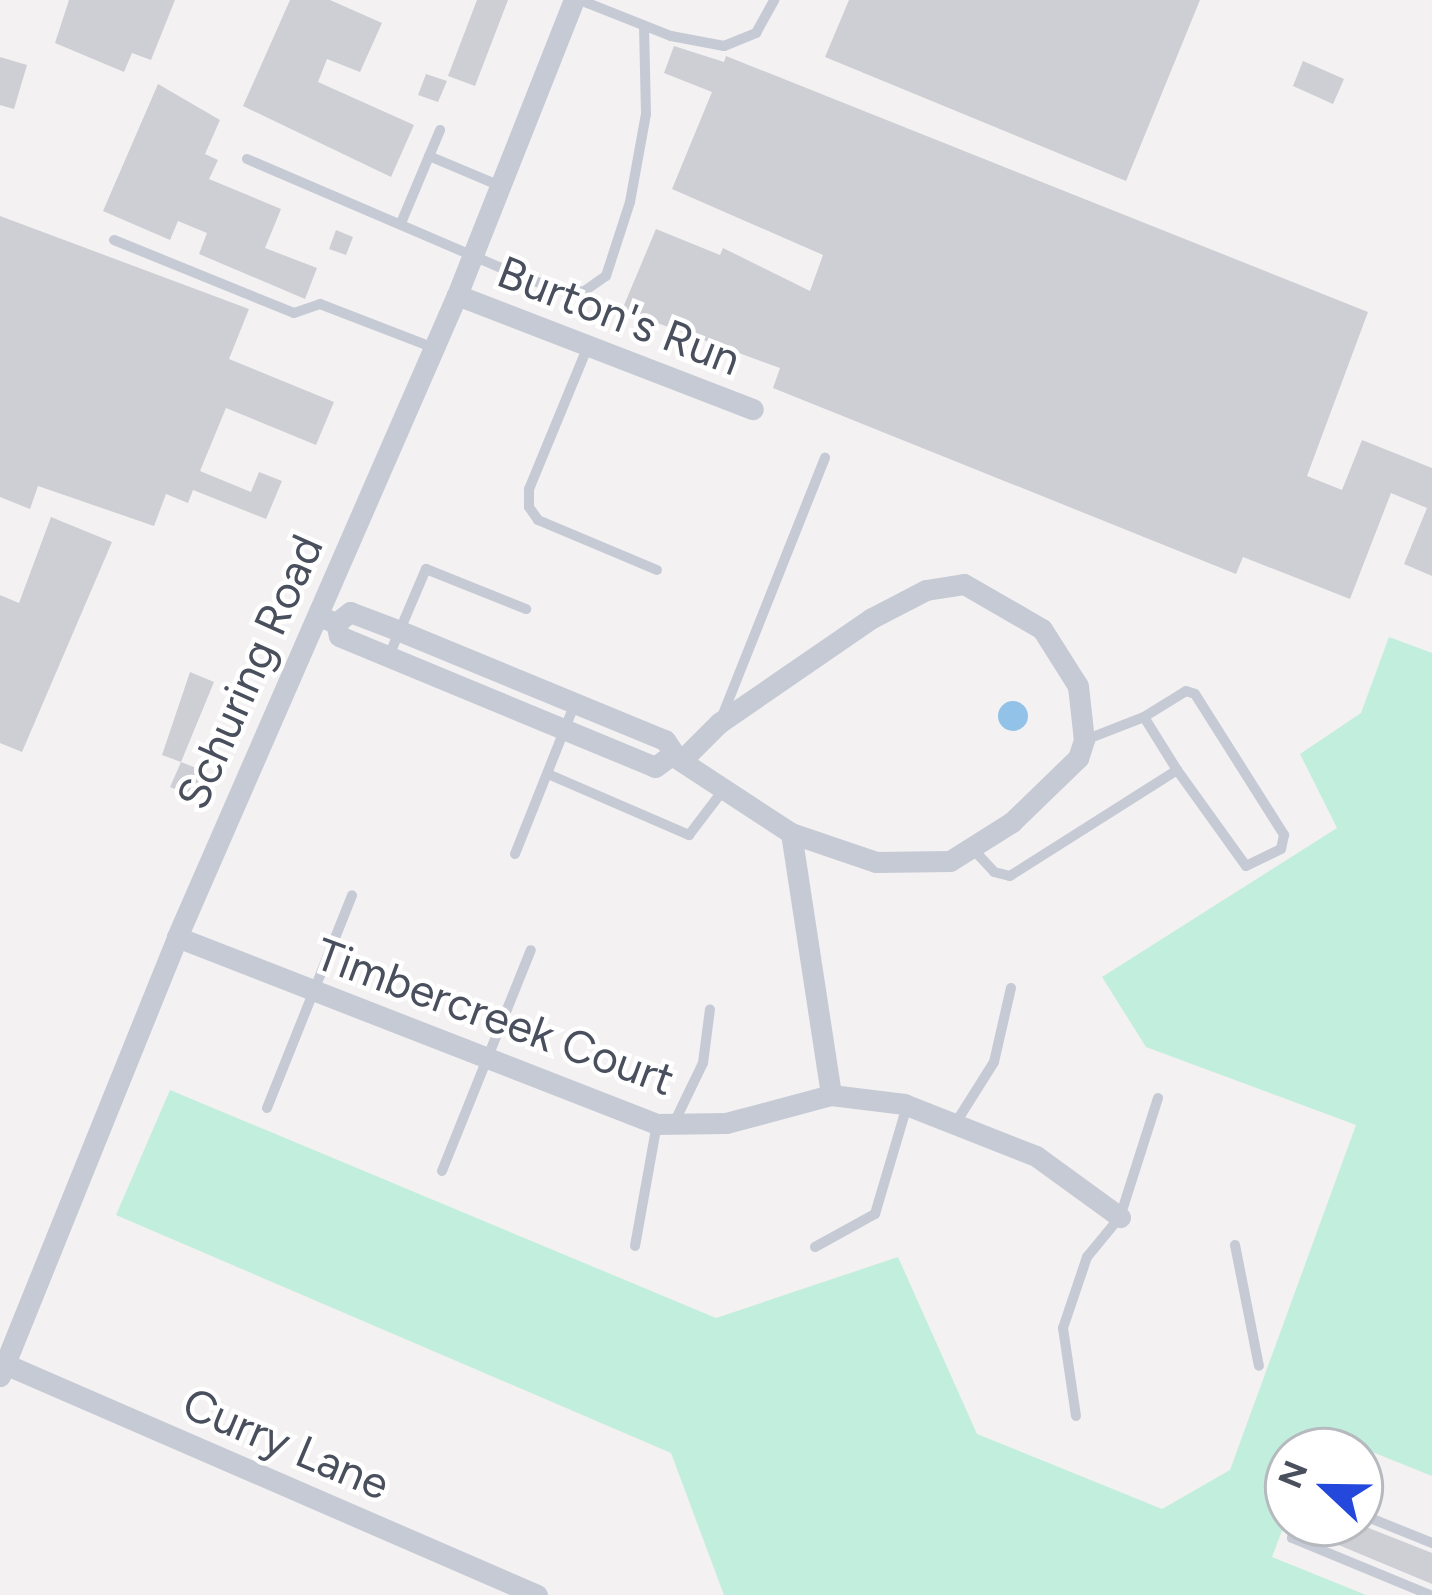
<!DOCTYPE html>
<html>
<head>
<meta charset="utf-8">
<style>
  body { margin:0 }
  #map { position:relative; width:1432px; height:1595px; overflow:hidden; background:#f3f1f1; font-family:Figtree,sans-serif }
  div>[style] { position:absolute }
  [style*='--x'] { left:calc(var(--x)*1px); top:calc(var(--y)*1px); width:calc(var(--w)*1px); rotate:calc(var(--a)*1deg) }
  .green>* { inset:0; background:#c2eedd }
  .water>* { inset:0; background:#92c2e8 }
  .round { border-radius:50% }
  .building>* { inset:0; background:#cecfd5 }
  .lane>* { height:10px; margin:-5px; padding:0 5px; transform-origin:5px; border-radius:5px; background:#c5cad5 }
  .street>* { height:21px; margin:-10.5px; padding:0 10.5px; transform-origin:10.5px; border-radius:10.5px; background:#c5cad5 }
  span { translate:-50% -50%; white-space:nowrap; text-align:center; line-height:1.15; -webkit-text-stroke:9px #fff; paint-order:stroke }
  .street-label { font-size:45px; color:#494f5d }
  .north { position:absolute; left:1264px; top:1427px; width:120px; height:120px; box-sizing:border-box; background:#fff; border:3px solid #b6b9be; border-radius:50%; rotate:292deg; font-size:33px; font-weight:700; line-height:48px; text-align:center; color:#494f5d }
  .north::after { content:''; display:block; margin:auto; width:42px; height:54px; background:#2348db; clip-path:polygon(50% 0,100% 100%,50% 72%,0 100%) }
</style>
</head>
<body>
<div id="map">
  <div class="green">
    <div style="clip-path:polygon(1389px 637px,1432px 653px,1432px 1476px,1320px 1431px,1312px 1451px,1288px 1451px,1288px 1515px,1272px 1557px,1366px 1595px,724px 1595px,671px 1453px,116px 1215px,170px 1090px,716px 1318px,898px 1257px,977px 1434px,1162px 1509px,1230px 1470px,1356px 1125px,1146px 1047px,1102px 977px,1337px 828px,1300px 754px,1361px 713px)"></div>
  </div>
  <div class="water">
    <div class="round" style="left:998px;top:701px;width:30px;height:30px"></div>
  </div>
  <div class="building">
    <div style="clip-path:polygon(69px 0,175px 0,151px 60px,132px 53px,124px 72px,55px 43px)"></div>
    <div style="clip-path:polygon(290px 0,330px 0,382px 23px,360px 72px,327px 59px,318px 82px,414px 125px,391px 177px,243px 106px)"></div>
    <div style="clip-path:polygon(477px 0,508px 0,475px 86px,448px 76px)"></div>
    <div style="clip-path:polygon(849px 0,1200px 0,1126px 181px,825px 57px)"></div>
    <div style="clip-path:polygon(674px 46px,724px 62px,726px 56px,1368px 312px,1307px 476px,1342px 490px,1362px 440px,1432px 468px,1432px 576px,1404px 564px,1427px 508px,1391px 493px,1350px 599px,1243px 557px,1236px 574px,773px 388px,780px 368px,622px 310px,656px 229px,720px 255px,723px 248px,810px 291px,823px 255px,672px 189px,712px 92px,664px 73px)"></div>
    <div style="clip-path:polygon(0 57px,27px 65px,14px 109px,0 105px)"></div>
    <div style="clip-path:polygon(1303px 61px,1344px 79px,1333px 104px,1293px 86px)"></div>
    <div style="clip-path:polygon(426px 74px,447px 81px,438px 102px,418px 95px)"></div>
    <div style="clip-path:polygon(158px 84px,220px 120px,205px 154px,218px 160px,209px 179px,281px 209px,265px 248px,317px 268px,305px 299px,199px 254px,207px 233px,178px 221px,170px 240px,103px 211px)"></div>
    <div style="clip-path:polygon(0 216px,249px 309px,229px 359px,334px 402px,316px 445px,226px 408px,200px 471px,251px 492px,259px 472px,282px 481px,266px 519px,193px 490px,188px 503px,166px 494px,154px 526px,38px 486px,30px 509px,0 497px)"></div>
    <div style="clip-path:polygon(336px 230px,353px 237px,346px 255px,329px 249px)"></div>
    <div style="clip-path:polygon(51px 517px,112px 542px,22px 752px,0 743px,0 595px,19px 603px)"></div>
    <div style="clip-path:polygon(190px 672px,214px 682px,181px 762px,204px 771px,194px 797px,170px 787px,181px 762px,162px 755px)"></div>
    <div style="clip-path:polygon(1308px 1523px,1356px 1523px,1432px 1553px,1432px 1584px,1305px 1531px)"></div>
  </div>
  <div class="lane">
    <div style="--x:580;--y:0;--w:98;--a:21.6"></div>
    <div style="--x:671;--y:36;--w:54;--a:10.7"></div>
    <div style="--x:724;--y:46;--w:35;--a:-22"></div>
    <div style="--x:756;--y:33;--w:38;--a:-61"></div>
    <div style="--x:429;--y:156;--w:77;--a:22.9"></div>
    <div style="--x:247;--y:159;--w:310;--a:23.2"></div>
    <div style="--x:532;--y:281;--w:52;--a:12.2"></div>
    <div style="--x:583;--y:292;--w:28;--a:-35"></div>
    <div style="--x:606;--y:276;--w:78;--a:-72"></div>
    <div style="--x:630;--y:202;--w:89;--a:-79.7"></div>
    <div style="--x:646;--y:114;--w:88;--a:-91.3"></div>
    <div style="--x:401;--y:223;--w:101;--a:-67.2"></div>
    <div style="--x:114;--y:240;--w:194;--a:22.1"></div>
    <div style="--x:294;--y:313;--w:28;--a:-19"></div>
    <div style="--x:320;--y:304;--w:122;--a:21.1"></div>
    <div style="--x:588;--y:346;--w:155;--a:112.4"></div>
    <div style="--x:529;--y:489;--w:18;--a:90"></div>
    <div style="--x:529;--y:507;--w:16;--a:55"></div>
    <div style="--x:538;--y:520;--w:129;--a:22.8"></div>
    <div style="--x:388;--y:658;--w:97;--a:-66.9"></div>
    <div style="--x:426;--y:569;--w:108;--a:21.8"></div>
    <div style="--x:723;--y:714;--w:276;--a:-68.3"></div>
    <div style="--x:1144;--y:717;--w:49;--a:-31.8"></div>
    <div style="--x:1186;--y:691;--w:9;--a:18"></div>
    <div style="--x:1195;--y:694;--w:167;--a:57.7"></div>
    <div style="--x:1284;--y:835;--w:14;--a:102"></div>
    <div style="--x:1281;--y:849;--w:39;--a:154"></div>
    <div style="--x:1246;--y:866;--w:118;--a:-125.7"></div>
    <div style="--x:548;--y:774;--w:154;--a:23.4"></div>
    <div style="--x:689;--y:835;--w:58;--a:-52.7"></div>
    <div style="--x:971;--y:847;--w:34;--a:47"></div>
    <div style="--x:994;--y:872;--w:16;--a:14"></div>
    <div style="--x:1010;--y:876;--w:198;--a:-32.4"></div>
    <div style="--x:1177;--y:770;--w:62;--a:-121.9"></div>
    <div style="--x:1144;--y:717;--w:63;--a:158.7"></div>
    <div style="--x:515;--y:854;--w:162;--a:-68.3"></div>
    <div style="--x:267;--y:1108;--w:229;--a:-68.2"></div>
    <div style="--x:674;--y:1123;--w:67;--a:-64.2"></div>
    <div style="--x:703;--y:1063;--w:54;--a:-82.6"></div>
    <div style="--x:955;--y:1124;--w:73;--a:-57.8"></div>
    <div style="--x:994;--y:1062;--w:76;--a:-77.1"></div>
    <div style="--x:442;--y:1171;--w:238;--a:-68.1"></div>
    <div style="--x:1235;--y:1245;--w:123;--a:78.8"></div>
    <div style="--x:635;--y:1246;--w:124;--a:-79.8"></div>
    <div style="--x:815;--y:1247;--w:68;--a:-28.8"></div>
    <div style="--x:875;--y:1214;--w:113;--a:-73.5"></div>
    <div style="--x:1076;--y:1416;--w:89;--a:-98.4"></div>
    <div style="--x:1063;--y:1328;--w:75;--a:-71.3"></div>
    <div style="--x:1087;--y:1257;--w:52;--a:-50.5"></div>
    <div style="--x:1120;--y:1217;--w:125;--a:-72.3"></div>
    <div style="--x:1360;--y:1514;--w:78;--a:21.9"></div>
    <div style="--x:1298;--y:1523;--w:16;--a:112"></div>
    <div style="--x:1292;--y:1538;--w:149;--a:22.4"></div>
  </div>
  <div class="street">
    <div style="--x:457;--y:295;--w:317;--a:21.1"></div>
    <div style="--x:964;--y:584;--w:90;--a:30"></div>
    <div style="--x:1042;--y:629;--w:67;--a:57.7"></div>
    <div style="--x:1078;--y:686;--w:54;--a:83.7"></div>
    <div style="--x:1084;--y:740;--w:19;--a:108"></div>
    <div style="--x:1078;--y:758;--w:92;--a:135.9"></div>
    <div style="--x:1012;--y:822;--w:73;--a:147.8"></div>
    <div style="--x:950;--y:861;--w:74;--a:179.2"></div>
    <div style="--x:876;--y:862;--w:90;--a:-161.2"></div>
    <div style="--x:791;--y:833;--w:131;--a:-146.8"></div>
    <div style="--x:681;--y:761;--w:54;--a:-45"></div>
    <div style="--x:719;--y:723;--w:186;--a:-34.5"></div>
    <div style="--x:872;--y:618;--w:61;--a:-27.4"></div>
    <div style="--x:926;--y:590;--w:38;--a:-9"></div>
    <div style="--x:318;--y:616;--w:19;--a:21"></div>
    <div style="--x:336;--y:623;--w:13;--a:77"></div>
    <div style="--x:339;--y:636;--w:342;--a:22.5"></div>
    <div style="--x:655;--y:767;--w:19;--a:-36"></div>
    <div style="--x:336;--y:623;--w:18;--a:-38"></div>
    <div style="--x:350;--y:612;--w:53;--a:20.8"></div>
    <div style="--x:400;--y:631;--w:287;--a:22.4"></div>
    <div style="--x:665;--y:740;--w:23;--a:56"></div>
    <div style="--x:791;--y:833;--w:265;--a:81.3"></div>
    <div style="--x:177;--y:937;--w:515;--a:21.29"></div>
    <div style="--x:657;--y:1124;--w:69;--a:-0.8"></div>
    <div style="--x:726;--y:1123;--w:109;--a:-14.9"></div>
    <div style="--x:831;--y:1095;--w:74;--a:7"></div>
    <div style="--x:904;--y:1104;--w:142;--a:21.5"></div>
    <div style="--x:1036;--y:1156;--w:104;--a:36"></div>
    <div style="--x:5;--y:1364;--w:580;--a:23.47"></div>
    <div style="--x:0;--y:1376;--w:473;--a:-68"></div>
    <div style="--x:177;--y:937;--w:700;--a:-66.44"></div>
    <div style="--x:457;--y:295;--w:317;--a:-68.4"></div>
  </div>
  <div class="street-label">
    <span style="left:619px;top:316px;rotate:21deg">Burton's Run</span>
    <span style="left:250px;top:672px;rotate:-66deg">Schuring Road</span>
    <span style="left:495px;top:1017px;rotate:20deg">Timbercreek Court</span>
    <span style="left:286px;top:1444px;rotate:23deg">Curry Lane</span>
  </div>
  <div class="north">N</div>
</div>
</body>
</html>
